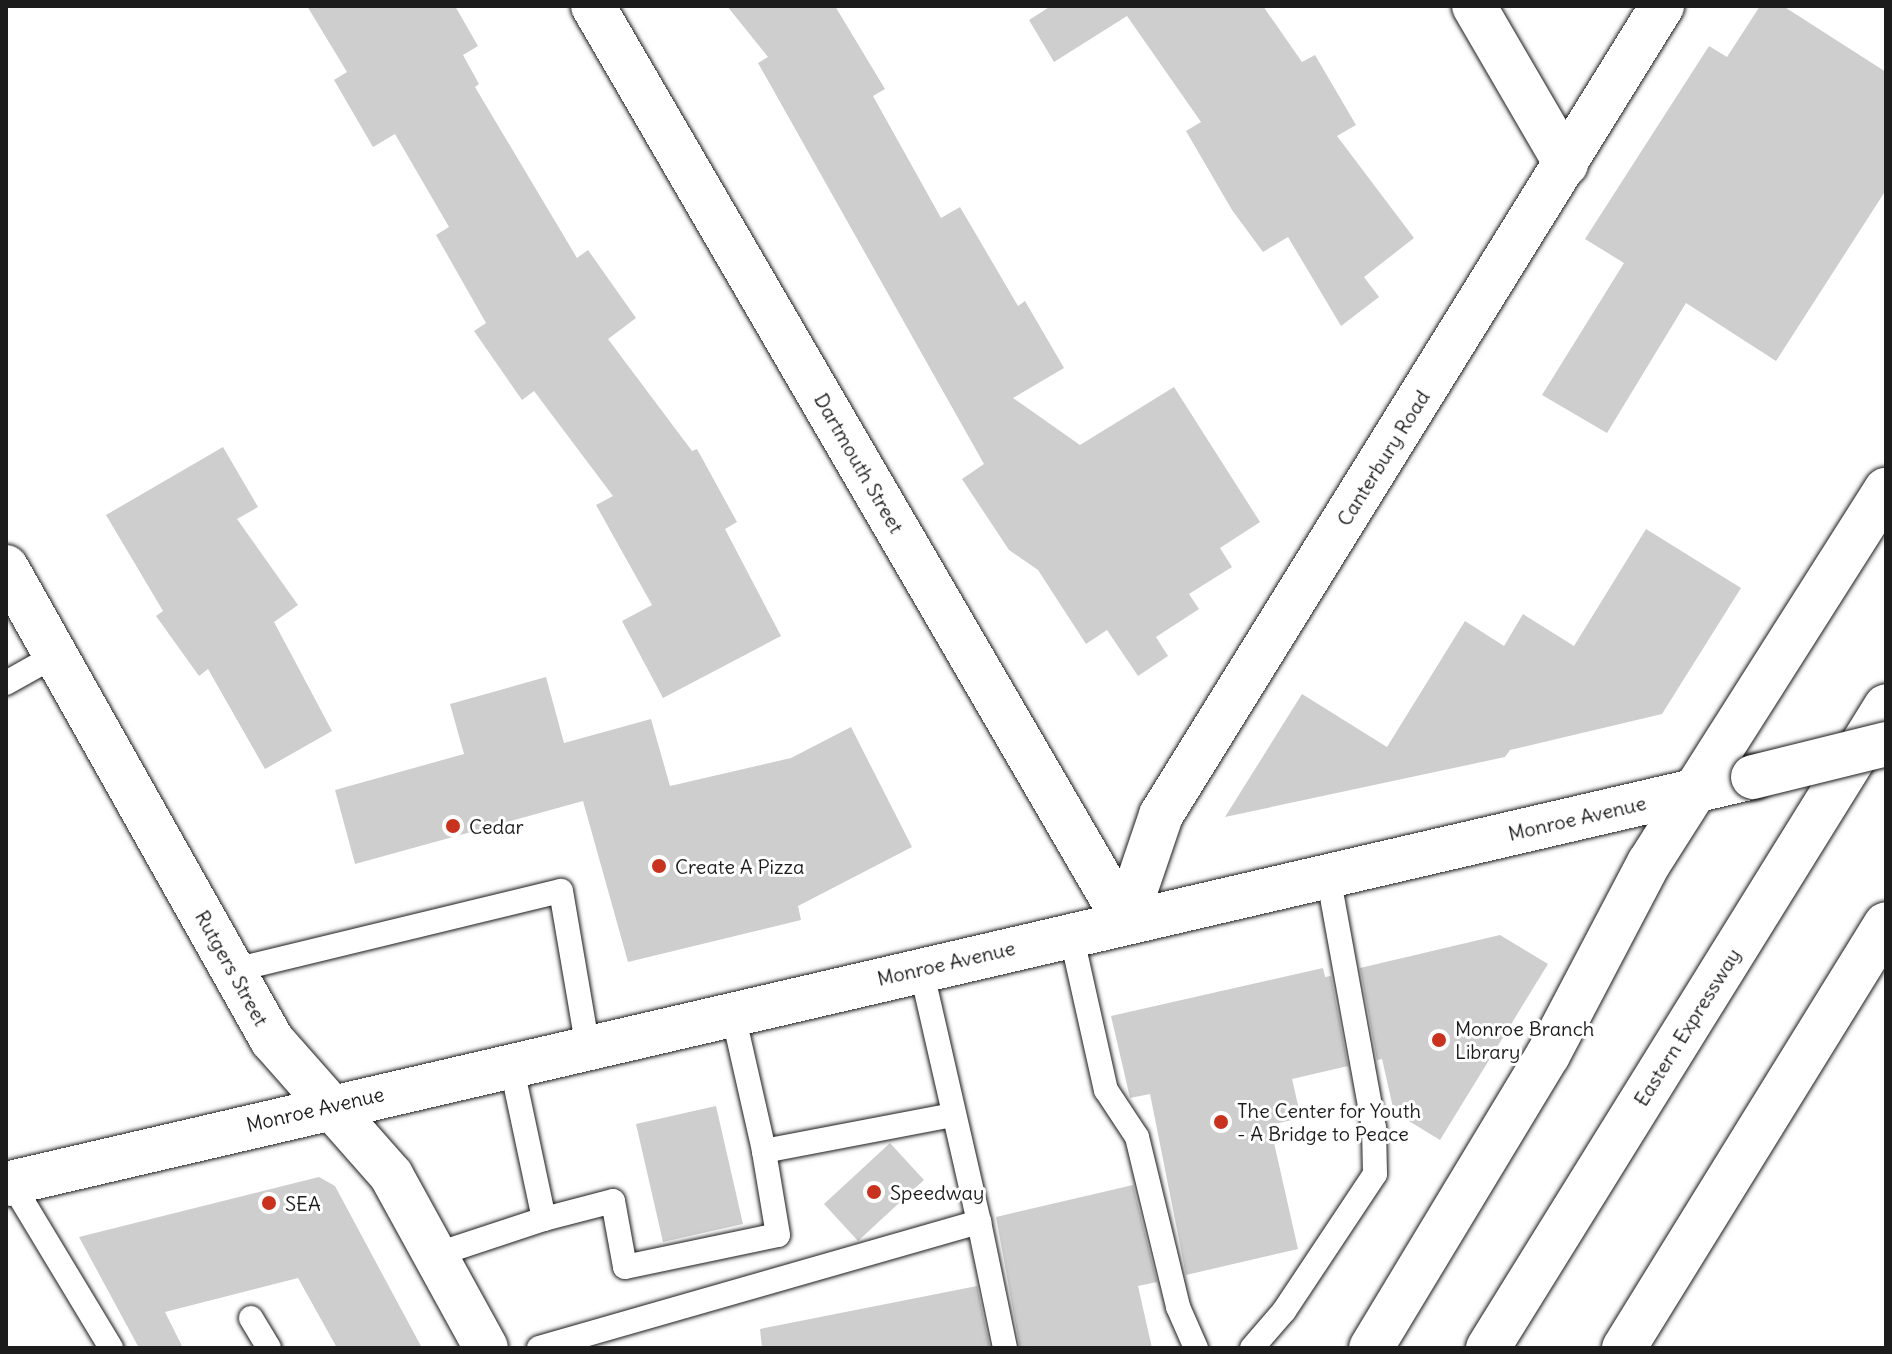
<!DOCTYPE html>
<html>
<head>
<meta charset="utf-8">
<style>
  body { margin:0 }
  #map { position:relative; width:1892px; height:1354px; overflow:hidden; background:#fff; font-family:Delius,sans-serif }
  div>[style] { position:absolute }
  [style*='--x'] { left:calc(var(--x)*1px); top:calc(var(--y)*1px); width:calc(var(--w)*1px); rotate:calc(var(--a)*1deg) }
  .building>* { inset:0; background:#cecece }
  .roads { filter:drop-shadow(0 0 2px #1c1c1c) drop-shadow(0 0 2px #1c1c1c) }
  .service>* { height:24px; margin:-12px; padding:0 12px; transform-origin:12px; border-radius:12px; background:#fff }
  .minor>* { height:44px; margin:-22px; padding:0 22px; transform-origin:22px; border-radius:22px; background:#fff }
  .primary>* { height:44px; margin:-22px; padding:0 22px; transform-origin:22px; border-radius:22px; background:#fff }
  .motorway>* { height:44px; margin:-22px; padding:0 22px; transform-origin:22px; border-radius:22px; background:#fff }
  .bridges { filter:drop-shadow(0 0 2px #1c1c1c) drop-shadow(0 0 2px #1c1c1c) }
  .primary-bridge>* { height:44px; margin:-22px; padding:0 22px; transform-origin:22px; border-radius:22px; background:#fff }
  .dots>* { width:22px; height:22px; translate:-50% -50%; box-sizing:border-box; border:4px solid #fff; border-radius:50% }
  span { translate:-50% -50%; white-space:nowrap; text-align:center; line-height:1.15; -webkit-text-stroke:6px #fff; paint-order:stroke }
  .street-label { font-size:20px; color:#1c1c1c }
  .poi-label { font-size:20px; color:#1c1c1c }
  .left { translate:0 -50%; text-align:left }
  .frame { position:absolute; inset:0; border:8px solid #1c1c1c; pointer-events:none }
</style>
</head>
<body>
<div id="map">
  <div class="building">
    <div style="clip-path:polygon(307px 6px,455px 6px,478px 46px,463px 55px,479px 84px,475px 87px,577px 258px,588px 250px,636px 318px,608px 339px,692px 451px,697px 449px,737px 522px,725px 529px,781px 636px,663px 698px,622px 621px,652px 605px,596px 505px,613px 496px,534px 391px,522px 400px,474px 331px,486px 323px,436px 235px,449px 227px,395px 134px,373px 147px,334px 80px,347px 72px)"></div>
    <div style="clip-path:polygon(727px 6px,835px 6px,885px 89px,873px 96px,941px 218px,960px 207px,1018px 306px,1025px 301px,1064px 368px,1013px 398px,1080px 445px,1174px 387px,1260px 522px,1220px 548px,1232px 567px,1189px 594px,1199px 609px,1156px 637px,1168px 656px,1138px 676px,1107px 630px,1086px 644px,1038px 570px,1009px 550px,962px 479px,984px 464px,758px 63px,768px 57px)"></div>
    <div style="clip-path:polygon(1051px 6px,1263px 6px,1302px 62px,1315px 55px,1356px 125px,1337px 136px,1414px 238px,1364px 277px,1379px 297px,1341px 326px,1288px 237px,1263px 252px,1232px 210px,1186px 131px,1201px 122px,1127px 16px,1054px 62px,1029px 20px)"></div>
    <div style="clip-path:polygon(1760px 6px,1783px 6px,1886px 72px,1886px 190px,1776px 361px,1686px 303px,1607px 433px,1542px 395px,1624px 263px,1585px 239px,1709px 46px,1727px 57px)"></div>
    <div style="clip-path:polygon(223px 447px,258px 507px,237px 519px,298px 605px,274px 622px,332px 731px,265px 769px,208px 669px,199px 676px,156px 616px,163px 611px,106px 515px)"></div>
    <div style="clip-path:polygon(1646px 529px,1741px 588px,1662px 714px,1510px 750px,1505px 757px,1225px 817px,1302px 694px,1387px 747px,1465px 621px,1504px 646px,1523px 614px,1574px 646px)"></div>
    <div style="clip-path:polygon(546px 677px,564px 743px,651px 719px,670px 786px,791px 758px,851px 727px,912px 847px,798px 906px,801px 920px,628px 962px,583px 801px,355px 864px,335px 790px,464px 754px,450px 704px)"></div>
    <div style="clip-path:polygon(1500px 935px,1548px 964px,1440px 1140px,1394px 1112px,1382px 1059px,1377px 1060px,1360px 968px)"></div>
    <div style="clip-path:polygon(1323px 968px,1325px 977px,1331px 976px,1348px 1066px,1292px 1079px,1301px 1118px,1270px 1125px,1298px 1249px,1186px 1275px,1150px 1094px,1130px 1098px,1111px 1016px)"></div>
    <div style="clip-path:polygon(716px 1106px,743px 1224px,663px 1242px,636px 1124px)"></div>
    <div style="clip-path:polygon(890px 1143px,924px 1180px,858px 1241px,824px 1204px)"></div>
    <div style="clip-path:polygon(319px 1177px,335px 1186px,422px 1348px,337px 1348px,298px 1278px,165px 1312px,183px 1348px,139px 1348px,79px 1237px)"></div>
    <div style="clip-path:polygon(1133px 1185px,1157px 1282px,1138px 1286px,1152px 1348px,1020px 1348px,996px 1217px)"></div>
    <div style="clip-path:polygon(977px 1286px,990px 1348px,762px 1348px,760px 1329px)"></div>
  </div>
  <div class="roads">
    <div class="service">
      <div style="--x:6;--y:683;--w:57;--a:-29.2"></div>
      <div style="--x:1071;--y:934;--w:160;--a:77.4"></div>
      <div style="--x:1106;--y:1090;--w:56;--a:56.6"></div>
      <div style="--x:1137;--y:1137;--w:175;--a:76.4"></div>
      <div style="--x:1178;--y:1307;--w:45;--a:66.3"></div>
      <div style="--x:234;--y:970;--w:336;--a:-13.6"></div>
      <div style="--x:561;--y:891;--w:160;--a:80.3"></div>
      <div style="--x:733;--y:1014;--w:140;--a:77.2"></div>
      <div style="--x:764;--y:1151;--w:192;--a:-10.8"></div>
      <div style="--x:11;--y:1182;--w:194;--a:58.9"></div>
      <div style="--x:544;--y:1219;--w:71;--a:-14.6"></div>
      <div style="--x:613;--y:1201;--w:67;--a:79.7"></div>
      <div style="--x:625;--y:1267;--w:156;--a:-11.8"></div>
      <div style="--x:778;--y:1235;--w:85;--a:-99.5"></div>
      <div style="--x:979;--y:1222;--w:129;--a:78.3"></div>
      <div style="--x:435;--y:1255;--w:115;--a:-18.3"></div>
      <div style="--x:544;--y:1219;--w:154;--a:-102"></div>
      <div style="--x:251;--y:1318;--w:35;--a:59"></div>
      <div style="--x:539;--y:1348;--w:458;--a:-16"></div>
      <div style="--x:979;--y:1222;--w:261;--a:-102.9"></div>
      <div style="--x:1252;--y:1348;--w:49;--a:-49.1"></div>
      <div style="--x:1284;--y:1311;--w:164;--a:-56.4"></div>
      <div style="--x:1375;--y:1174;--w:46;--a:-91.2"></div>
      <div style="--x:1374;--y:1128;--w:258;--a:-100.3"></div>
    </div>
    <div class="minor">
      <div style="--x:593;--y:6;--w:1058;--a:59.83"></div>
      <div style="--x:1474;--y:6;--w:183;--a:59.8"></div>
      <div style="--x:6;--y:567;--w:543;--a:60.65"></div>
      <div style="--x:272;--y:1040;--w:180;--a:48.6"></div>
      <div style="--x:391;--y:1175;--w:197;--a:61.2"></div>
      <div style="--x:1125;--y:921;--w:112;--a:-71.2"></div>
      <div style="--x:1161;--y:815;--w:952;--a:-58.23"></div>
    </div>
    <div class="primary">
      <div style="--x:6;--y:1184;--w:1794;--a:-13.11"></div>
    </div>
    <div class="motorway">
      <div style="--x:1371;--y:1348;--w:342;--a:-58.9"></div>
      <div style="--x:1548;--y:1055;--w:217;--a:-62.3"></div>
      <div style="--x:1649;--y:863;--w:442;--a:-57.6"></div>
      <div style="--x:1488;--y:1348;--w:755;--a:-58.2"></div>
      <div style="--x:1624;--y:1348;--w:498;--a:-58.3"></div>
    </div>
  </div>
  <div class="bridges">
    <div class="primary-bridge">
      <div style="--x:1753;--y:777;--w:137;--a:-13.9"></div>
    </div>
  </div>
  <div class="dots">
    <div style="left:453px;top:826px;background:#c8321e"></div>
    <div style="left:659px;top:866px;background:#c8321e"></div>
    <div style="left:1439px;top:1040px;background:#c8321e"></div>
    <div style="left:1221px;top:1122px;background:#c8321e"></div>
    <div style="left:874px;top:1192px;background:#c8321e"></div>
    <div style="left:269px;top:1203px;background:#c8321e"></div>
  </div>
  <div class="street-label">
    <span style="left:1383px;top:458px;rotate:-58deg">Canterbury Road</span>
    <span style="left:859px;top:463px;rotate:60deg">Dartmouth Street</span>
    <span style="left:1577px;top:818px;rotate:-13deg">Monroe Avenue</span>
    <span style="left:946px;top:963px;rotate:-13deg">Monroe Avenue</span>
    <span style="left:232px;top:968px;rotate:61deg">Rutgers Street</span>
    <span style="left:1687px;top:1027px;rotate:-58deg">Eastern Expressway</span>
    <span style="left:315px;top:1109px;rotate:-13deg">Monroe Avenue</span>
  </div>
  <div class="poi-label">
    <span class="left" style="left:469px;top:826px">Cedar</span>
    <span class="left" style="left:675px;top:866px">Create A Pizza</span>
    <span class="left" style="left:1455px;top:1040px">Monroe Branch<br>Library</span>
    <span class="left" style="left:1237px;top:1122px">The Center for Youth<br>- A Bridge to Peace</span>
    <span class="left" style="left:890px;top:1192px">Speedway</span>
    <span class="left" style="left:285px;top:1203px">SEA</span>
  </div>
  <div class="frame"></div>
</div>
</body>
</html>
